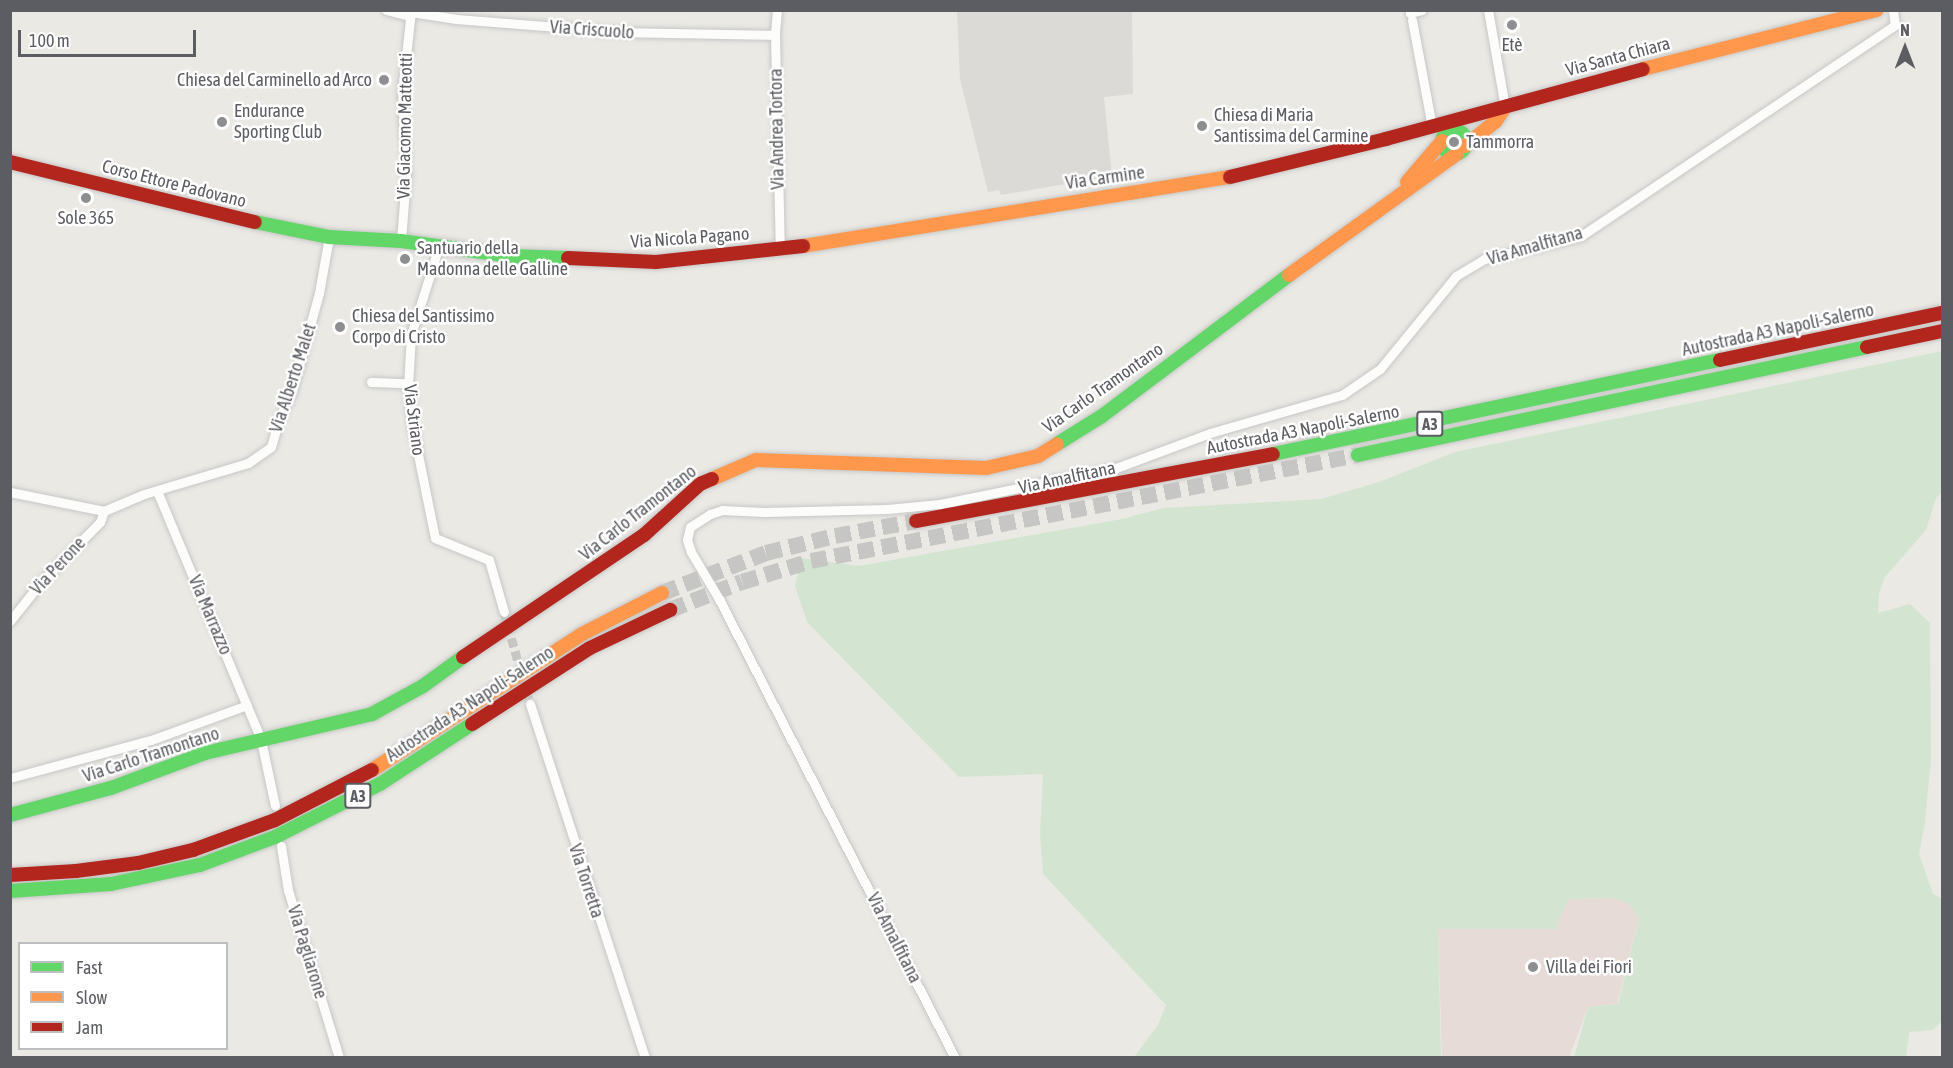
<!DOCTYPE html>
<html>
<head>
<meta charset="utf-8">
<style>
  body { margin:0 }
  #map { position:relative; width:1953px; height:1068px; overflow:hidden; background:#eae9e4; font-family:"Asap Condensed",sans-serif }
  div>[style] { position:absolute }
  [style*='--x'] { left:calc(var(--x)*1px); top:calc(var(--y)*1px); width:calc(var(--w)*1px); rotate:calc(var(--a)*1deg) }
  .industrial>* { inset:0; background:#dbdad6 }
  .medical>* { inset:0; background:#e6dbd7 }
  .green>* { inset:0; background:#d3e5d1 }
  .street-tunnel>* { height:9px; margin-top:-4.5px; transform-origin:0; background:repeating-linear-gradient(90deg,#c6c6c4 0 9px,transparent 0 13.5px) }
  .highway-tunnel>* { height:16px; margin-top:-8px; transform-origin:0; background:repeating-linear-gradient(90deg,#c6c6c4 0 16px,transparent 0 24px) }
  .roads { filter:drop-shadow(0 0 2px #c7c7c7) drop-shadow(0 0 2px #c7c7c7) }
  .street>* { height:9px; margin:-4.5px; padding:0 4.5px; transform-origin:4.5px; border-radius:4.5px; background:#fcfcfb }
  .fast>* { height:14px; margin:-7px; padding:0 7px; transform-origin:7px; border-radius:7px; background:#63d668 }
  .fast>.ring { margin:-7px; padding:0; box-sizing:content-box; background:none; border:14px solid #63d668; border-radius:50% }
  .slow>* { height:14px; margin:-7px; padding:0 7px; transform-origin:7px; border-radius:7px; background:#ff974d }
  .jam>* { height:14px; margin:-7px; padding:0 7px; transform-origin:7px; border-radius:7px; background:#b3261e }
  .dots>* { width:16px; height:16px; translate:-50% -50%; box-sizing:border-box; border:3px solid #fff; border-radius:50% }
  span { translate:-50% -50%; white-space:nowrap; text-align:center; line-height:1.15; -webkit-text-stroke:5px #fff; paint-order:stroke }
  .shield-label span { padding:2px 4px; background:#fff; border:2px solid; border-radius:4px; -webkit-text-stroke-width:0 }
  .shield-label { font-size:16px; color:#5b5d62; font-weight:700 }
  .street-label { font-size:18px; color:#5b5d62 }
  .poi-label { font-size:18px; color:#5b5d62 }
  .right { translate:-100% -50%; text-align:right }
  .left { translate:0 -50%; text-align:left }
  .frame { position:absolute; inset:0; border:12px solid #5b5d62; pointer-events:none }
  .legend { position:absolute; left:18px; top:942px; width:210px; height:108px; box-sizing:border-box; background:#fff; border:2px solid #bdbec0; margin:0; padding:8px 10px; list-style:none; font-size:18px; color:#5b5d62 }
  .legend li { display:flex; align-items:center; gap:12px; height:30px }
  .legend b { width:30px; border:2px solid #bdbec0 }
  .north { position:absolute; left:1875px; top:18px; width:60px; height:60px; -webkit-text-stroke:4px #fff; paint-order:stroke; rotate:0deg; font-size:16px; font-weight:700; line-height:24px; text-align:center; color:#5b5d62 }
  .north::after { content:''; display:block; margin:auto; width:21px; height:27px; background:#5b5d62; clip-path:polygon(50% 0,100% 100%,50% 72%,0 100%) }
  .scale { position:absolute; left:18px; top:30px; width:178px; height:27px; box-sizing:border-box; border:3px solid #5b5d62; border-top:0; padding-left:8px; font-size:18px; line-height:21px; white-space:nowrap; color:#5b5d62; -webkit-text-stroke:4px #fff; paint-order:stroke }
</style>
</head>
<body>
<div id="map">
  <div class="industrial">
    <div style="clip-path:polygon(957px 11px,1132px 11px,1133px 94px,1104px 97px,1112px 176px,1001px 195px,999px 190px,988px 192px,960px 79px)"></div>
  </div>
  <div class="medical">
    <div style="clip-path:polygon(1615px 898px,1629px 904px,1639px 919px,1617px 1004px,1588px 1007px,1569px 1058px,1442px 1057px,1438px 929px,1555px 929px,1568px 899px)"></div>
  </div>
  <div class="green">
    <div style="clip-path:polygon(1942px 351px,1942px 492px,1936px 498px,1926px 530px,1884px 578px,1879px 594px,1878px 613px,1910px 604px,1930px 623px,1931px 759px,1925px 822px,1919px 854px,1933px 894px,1942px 899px,1942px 1021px,1933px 1030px,1909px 1032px,1906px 1057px,1574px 1057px,1588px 1007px,1618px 1004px,1639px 919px,1629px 904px,1615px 898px,1568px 899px,1555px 929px,1438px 929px,1441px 1057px,1134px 1057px,1158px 1025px,1166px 1005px,1043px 874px,1040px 833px,1043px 774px,959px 777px,807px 622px,795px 586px,802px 558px,859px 566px,1122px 519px,1164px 508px,1321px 499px,1379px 482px,1455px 452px)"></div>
  </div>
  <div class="street-tunnel">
    <div style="--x:504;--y:612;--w:96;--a:74.2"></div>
  </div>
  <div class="highway-tunnel">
    <div style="--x:662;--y:593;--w:111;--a:-21"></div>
    <div style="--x:766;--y:553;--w:71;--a:-13.8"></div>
    <div style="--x:835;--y:536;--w:82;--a:-10.5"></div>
    <div style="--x:670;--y:610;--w:77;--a:-21.3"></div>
    <div style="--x:742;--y:582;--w:72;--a:-16.9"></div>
    <div style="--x:811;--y:561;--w:557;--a:-10.97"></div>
  </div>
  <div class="roads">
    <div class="street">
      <div style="--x:386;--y:10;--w:25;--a:14"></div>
      <div style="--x:777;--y:10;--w:25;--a:95"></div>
      <div style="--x:775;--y:35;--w:213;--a:88.7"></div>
      <div style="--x:1410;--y:10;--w:3;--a:90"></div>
      <div style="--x:1410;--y:13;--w:12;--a:-14"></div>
      <div style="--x:1488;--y:10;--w:98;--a:80.1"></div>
      <div style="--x:411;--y:12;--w:46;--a:8.8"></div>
      <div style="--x:456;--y:19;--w:166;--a:4.5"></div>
      <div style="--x:621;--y:32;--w:154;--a:1.1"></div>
      <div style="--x:1412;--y:20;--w:109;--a:79.4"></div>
      <div style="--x:401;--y:241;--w:65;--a:-85.6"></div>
      <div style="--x:406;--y:176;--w:84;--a:-92.7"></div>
      <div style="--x:402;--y:92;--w:82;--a:-83.7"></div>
      <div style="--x:439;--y:246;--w:93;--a:107.5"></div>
      <div style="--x:411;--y:335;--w:50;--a:93.4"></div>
      <div style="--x:408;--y:385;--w:45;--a:83.7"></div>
      <div style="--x:413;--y:430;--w:110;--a:78.5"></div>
      <div style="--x:435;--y:538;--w:58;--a:22.2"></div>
      <div style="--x:489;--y:560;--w:54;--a:73.9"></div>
      <div style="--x:371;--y:382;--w:37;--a:2"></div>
      <div style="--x:157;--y:491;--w:270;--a:67.3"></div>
      <div style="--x:261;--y:740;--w:67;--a:78"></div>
      <div style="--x:10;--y:492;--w:96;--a:11.4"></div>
      <div style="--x:104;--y:511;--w:43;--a:-23"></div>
      <div style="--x:144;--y:494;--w:109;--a:-16.6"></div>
      <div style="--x:248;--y:463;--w:28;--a:-35"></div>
      <div style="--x:271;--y:447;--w:29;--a:-74"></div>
      <div style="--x:279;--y:419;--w:31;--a:-65"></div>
      <div style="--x:292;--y:391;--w:102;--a:-74.6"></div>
      <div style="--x:319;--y:293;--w:57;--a:-79.9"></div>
      <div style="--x:10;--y:621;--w:50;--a:-51.5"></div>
      <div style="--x:41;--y:582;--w:84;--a:-45.5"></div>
      <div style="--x:100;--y:522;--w:12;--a:-70"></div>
      <div style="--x:530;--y:704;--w:372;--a:72"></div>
      <div style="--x:10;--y:778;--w:146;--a:-15.1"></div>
      <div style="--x:151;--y:740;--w:102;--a:-20"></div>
      <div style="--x:281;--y:846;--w:45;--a:81"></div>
      <div style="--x:288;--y:890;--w:176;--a:73.1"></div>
      <div style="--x:955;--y:1058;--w:516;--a:-117.21"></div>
      <div style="--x:719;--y:599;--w:55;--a:-120.8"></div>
      <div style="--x:691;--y:552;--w:13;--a:-108"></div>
      <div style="--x:687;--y:540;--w:13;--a:-77"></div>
      <div style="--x:690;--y:527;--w:24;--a:-33"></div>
      <div style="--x:710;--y:514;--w:13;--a:-18"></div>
      <div style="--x:722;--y:510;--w:42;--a:2.7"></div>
      <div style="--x:764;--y:512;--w:123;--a:-1.4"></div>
      <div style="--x:887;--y:509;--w:53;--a:-5.4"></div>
      <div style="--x:940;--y:504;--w:180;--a:-11.6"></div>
      <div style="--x:1116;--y:468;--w:100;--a:-20.4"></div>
      <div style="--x:1210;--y:433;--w:137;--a:-16.1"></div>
      <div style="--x:1342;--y:395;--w:46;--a:-34.4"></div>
      <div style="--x:1380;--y:369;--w:120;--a:-50.7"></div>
      <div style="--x:1456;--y:276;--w:33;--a:-31"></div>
      <div style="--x:1484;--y:259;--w:100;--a:-13.3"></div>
      <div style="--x:1581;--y:236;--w:378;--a:-33.9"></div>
      <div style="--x:1895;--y:25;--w:15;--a:-98"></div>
    </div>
    <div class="fast">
      <div class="ring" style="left:1442px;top:130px;width:10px;height:10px"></div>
      <div style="--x:255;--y:222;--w:76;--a:11.5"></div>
      <div style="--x:329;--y:237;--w:72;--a:3.2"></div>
      <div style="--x:401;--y:241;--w:111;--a:7.8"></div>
      <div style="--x:511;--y:256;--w:57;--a:2"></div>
      <div style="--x:1057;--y:444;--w:53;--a:-31.9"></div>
      <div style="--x:1102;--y:416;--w:234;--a:-37"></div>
      <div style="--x:1273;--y:454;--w:457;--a:-11.9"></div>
      <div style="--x:1358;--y:455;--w:520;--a:-11.98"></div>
      <div style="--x:10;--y:815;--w:105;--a:-15"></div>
      <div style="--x:111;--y:788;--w:100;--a:-20.4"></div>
      <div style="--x:205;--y:753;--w:171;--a:-13.1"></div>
      <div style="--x:372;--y:714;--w:58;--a:-28.8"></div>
      <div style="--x:423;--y:686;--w:49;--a:-35.9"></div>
      <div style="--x:10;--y:891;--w:101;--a:-4"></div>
      <div style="--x:111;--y:884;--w:91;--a:-12.1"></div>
      <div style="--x:200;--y:865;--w:80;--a:-20.5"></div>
      <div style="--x:275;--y:837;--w:118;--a:-26.8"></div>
      <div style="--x:380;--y:784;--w:110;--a:-33.1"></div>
    </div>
    <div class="slow">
      <div style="--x:1643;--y:69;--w:241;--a:-14.2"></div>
      <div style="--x:1465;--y:146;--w:38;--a:-39"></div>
      <div style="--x:1495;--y:122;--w:18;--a:-56"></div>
      <div style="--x:1407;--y:182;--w:54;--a:-49.5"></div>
      <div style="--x:803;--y:246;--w:433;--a:-9.2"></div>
      <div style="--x:1289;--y:275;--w:207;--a:-35.8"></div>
      <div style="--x:712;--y:479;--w:48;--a:-23.4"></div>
      <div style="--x:756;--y:460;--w:230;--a:2"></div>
      <div style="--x:986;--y:468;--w:53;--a:-13"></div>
      <div style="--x:1038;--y:456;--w:22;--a:-32"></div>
      <div style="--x:372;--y:770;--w:250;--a:-32.9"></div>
      <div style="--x:582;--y:634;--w:90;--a:-27.1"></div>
    </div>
    <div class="jam">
      <div style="--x:10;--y:162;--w:252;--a:13.8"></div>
      <div style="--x:1230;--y:177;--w:161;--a:-13.7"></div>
      <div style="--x:1386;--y:139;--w:266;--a:-15.2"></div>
      <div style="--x:568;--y:258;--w:88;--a:2.6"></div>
      <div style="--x:656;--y:262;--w:148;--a:-6.2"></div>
      <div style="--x:1867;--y:347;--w:77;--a:-12"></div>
      <div style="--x:1720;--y:360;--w:227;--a:-12"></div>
      <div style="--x:916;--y:521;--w:363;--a:-10.6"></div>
      <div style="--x:463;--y:657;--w:218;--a:-34"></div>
      <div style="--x:644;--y:535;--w:76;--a:-42.3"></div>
      <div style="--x:700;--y:484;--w:13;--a:-23"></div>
      <div style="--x:472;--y:724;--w:140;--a:-32.8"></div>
      <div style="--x:590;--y:648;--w:89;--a:-25.4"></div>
      <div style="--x:10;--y:875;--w:66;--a:-3.5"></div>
      <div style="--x:76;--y:871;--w:63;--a:-7.4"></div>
      <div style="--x:138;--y:863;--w:57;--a:-13.3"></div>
      <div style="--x:193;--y:850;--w:87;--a:-20.1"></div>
      <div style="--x:275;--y:820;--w:109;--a:-27.3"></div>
    </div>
  </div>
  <div class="dots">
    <div style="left:1512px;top:25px;background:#8d8e90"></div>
    <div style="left:384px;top:80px;background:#8d8e90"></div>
    <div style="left:222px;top:122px;background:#8d8e90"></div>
    <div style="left:1202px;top:126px;background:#8d8e90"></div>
    <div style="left:1454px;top:142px;background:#8d8e90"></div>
    <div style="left:86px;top:198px;background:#8d8e90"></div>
    <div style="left:405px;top:259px;background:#8d8e90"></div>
    <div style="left:340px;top:327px;background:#8d8e90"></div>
    <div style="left:1533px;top:967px;background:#8d8e90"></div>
  </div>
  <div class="shield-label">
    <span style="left:1430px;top:424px">A3</span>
    <span style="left:358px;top:796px">A3</span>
  </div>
  <div class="street-label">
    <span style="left:592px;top:30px;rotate:4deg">Via Criscuolo</span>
    <span style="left:1618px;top:57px;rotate:-15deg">Via Santa Chiara</span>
    <span style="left:405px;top:126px;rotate:-89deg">Via Giacomo Matteotti</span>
    <span style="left:777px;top:129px;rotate:-91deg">Via Andrea Tortora</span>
    <span style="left:1105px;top:178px;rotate:-8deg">Via Carmine</span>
    <span style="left:174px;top:184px;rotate:14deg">Corso Ettore Padovano</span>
    <span style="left:690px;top:238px;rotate:-4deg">Via Nicola Pagano</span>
    <span style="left:1535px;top:246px;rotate:-16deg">Via Amalfitana</span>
    <span style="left:1778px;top:330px;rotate:-12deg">Autostrada A3 Napoli-Salerno</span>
    <span style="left:293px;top:378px;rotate:-72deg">Via Alberto Malet</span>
    <span style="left:1103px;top:388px;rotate:-35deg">Via Carlo Tramontano</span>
    <span style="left:414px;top:420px;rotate:83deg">Via Striano</span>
    <span style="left:1303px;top:430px;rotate:-11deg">Autostrada A3 Napoli-Salerno</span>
    <span style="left:1067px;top:478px;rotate:-12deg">Via Amalfitana</span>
    <span style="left:638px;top:513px;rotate:-38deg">Via Carlo Tramontano</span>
    <span style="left:58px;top:566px;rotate:-47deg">Via Perone</span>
    <span style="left:210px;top:615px;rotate:67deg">Via Marrazzo</span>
    <span style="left:470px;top:704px;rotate:-33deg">Autostrada A3 Napoli-Salerno</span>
    <span style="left:151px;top:755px;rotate:-18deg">Via Carlo Tramontano</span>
    <span style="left:586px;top:881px;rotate:72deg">Via Torretta</span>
    <span style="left:894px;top:938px;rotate:63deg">Via Amalfitana</span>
    <span style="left:307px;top:952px;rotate:73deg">Via Pagliarone</span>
  </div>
  <div class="poi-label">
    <span style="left:1512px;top:45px">Etè</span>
    <span class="right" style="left:372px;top:80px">Chiesa del Carminello ad Arco</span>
    <span class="left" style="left:234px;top:122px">Endurance<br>Sporting Club</span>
    <span class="left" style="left:1214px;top:126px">Chiesa di Maria<br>Santissima del Carmine</span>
    <span class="left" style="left:1466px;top:142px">Tammorra</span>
    <span style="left:86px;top:218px">Sole 365</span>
    <span class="left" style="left:417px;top:259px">Santuario della<br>Madonna delle Galline</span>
    <span class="left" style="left:352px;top:327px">Chiesa del Santissimo<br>Corpo di Cristo</span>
    <span class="left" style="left:1546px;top:967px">Villa dei Fiori</span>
  </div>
  <div class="frame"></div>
  <ul class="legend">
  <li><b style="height:8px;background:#63d668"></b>Fast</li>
  <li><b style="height:8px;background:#ff974d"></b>Slow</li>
  <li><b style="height:8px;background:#b3261e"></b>Jam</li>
  </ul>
  <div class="north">N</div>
  <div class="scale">100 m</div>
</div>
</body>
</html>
